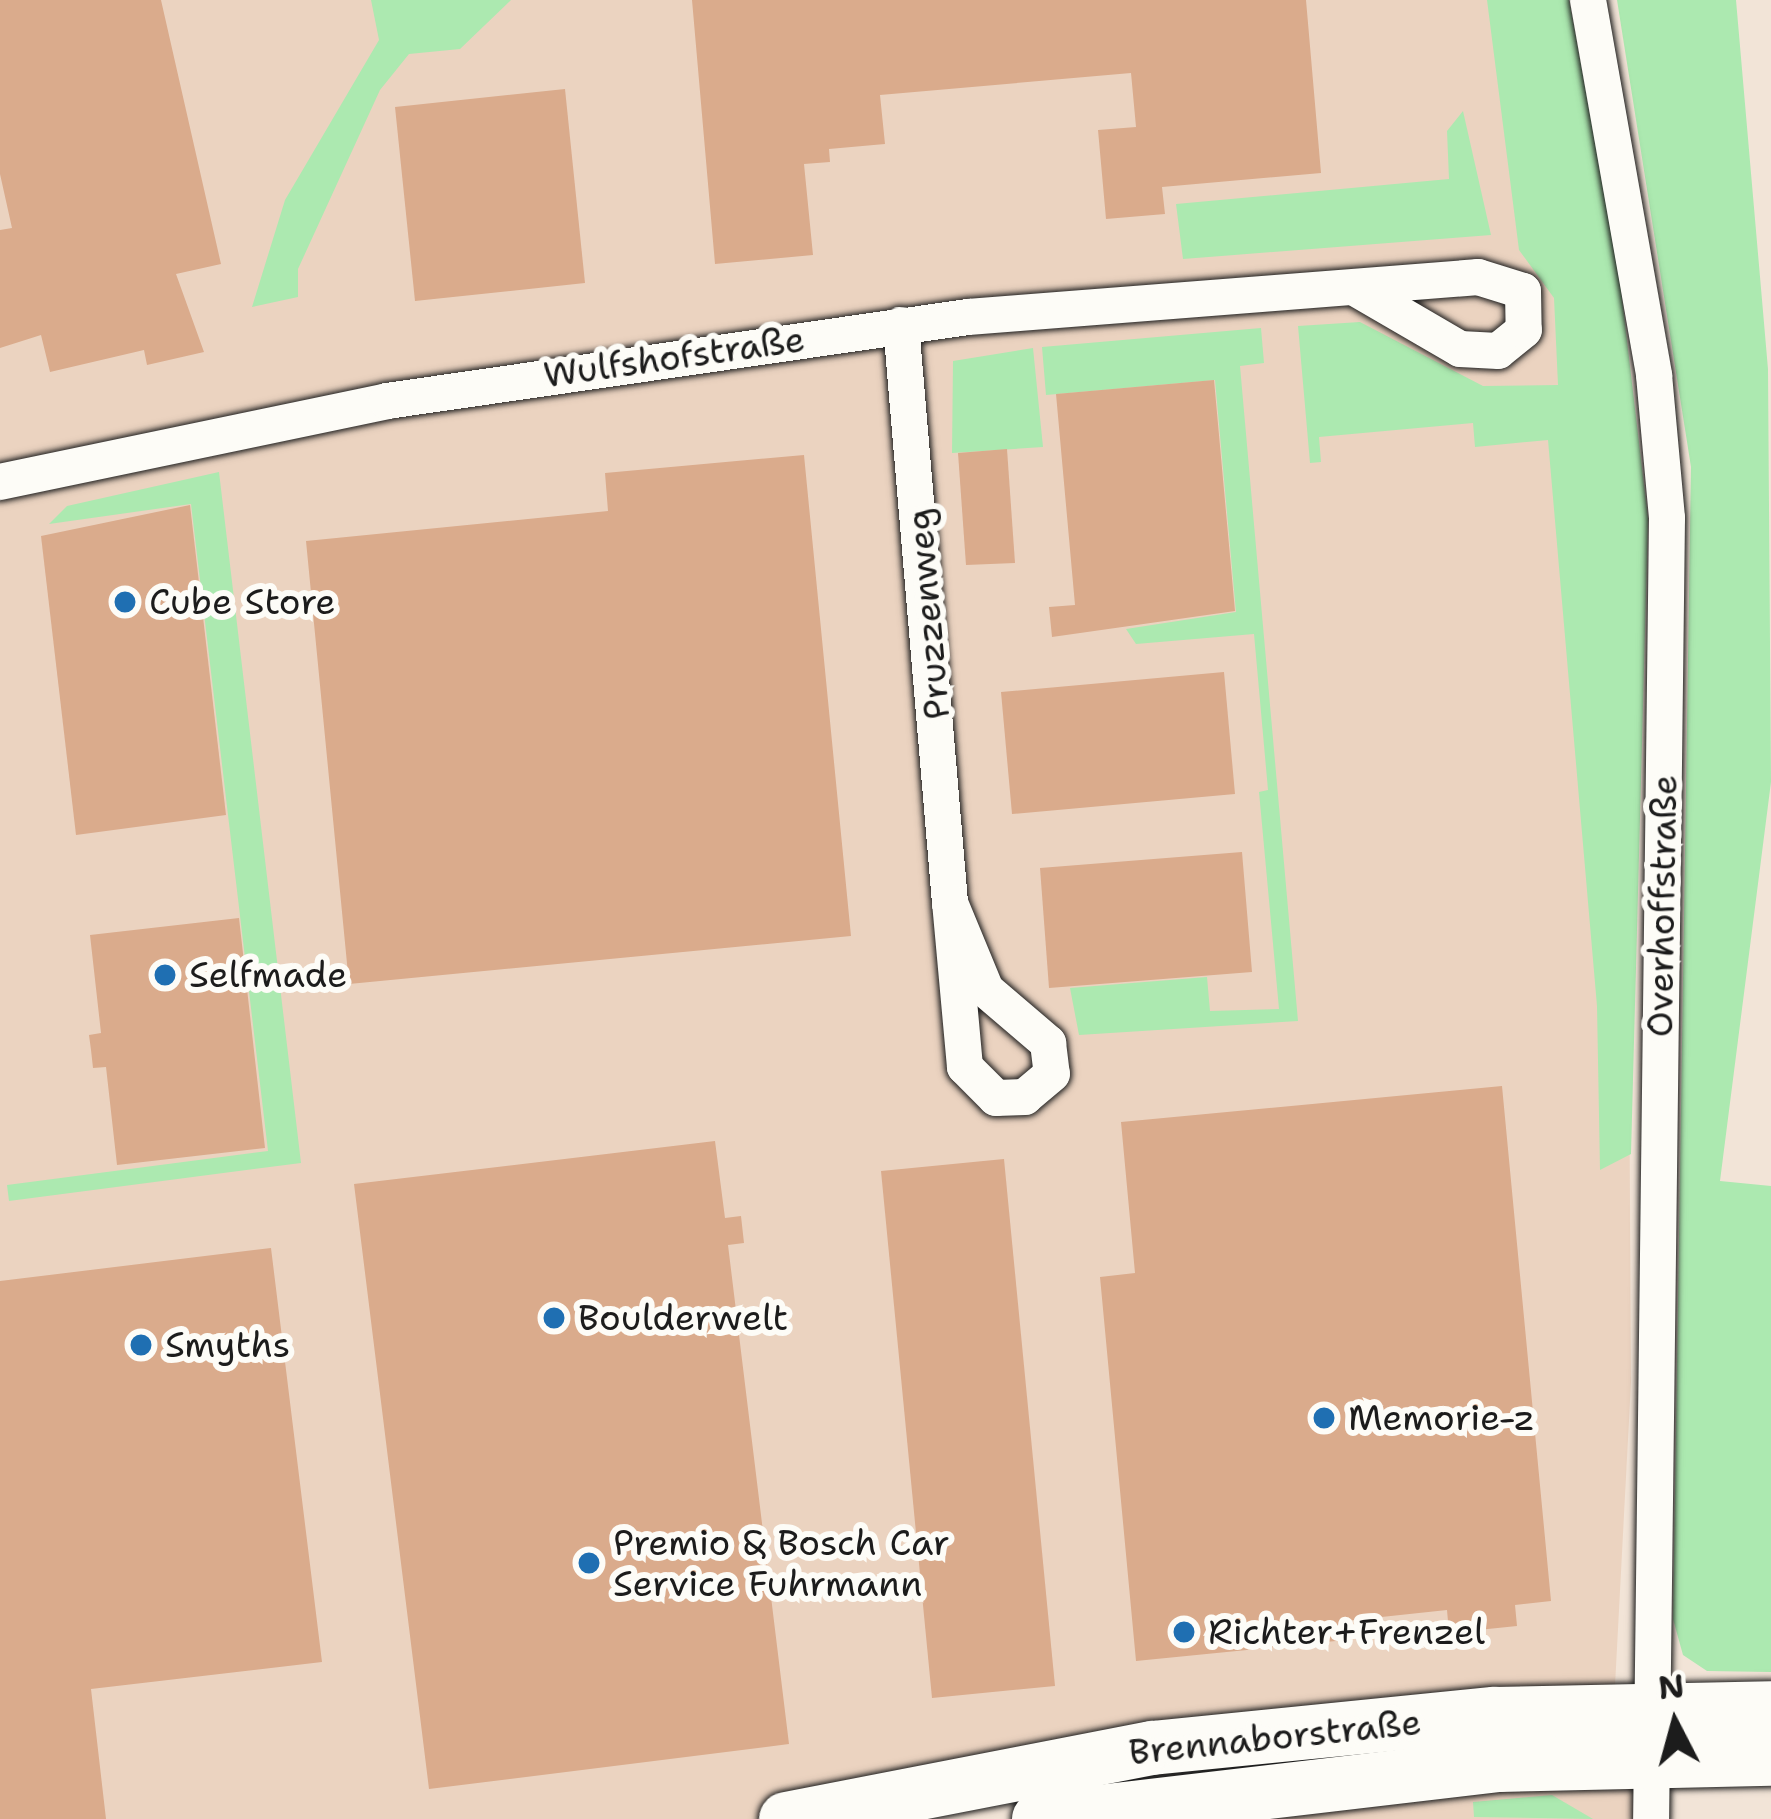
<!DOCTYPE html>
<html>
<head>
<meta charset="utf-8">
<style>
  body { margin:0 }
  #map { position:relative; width:1771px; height:1819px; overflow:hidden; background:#f2e4d7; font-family:"Shantell Sans",sans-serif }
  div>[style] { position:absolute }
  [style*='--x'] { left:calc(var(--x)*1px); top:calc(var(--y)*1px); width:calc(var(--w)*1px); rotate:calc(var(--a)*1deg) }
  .built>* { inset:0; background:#ebd3c0 }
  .green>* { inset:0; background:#ace9b0 }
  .building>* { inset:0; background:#daab8c }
  .roads { filter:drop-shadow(0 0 3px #1c1c1c) drop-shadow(0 0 3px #1c1c1c) }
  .minor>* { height:36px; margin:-18px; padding:0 18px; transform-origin:18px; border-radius:18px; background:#fdfcf7 }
  .secondary>* { height:54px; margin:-27px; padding:0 27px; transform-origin:27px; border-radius:27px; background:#fdfcf7 }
  .dots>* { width:33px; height:33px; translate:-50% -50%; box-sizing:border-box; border:6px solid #fdfcf7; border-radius:50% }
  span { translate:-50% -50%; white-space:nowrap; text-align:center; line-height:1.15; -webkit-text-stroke:12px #fdfcf7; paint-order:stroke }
  .street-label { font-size:36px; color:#1c1c1c }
  .poi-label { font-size:36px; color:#1c1c1c }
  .left { translate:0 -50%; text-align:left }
  .north { position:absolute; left:1615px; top:1663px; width:120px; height:120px; -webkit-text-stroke:9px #fdfcf7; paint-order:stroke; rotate:354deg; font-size:33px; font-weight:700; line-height:48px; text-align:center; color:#1c1c1c }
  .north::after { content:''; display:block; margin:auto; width:42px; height:54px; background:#1c1c1c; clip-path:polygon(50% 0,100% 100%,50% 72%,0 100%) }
</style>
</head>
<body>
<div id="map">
  <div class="built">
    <div style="clip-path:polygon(0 0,1518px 0,1627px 704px,1631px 1382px,1614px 1705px,895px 1783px,758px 1819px,0 1819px)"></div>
    <div style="clip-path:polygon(1644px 1769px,1645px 1819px,1079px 1819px)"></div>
  </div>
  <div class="green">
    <div style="clip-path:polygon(371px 0,511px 0,460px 49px,409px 54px,380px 90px,298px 269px,298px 297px,252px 307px,285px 200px,379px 40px)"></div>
    <div style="clip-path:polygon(1487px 0,1569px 0,1618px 264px,1648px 519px,1631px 1154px,1600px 1170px,1597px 1006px,1548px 440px,1475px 447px,1473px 423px,1319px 437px,1321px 462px,1310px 463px,1298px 326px,1360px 322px,1483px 386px,1558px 385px,1554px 298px,1519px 250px)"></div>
    <div style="clip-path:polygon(1617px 0,1736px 0,1768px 369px,1771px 782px,1720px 1181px,1771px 1186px,1771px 1672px,1707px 1671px,1683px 1655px,1673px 1619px,1691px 467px)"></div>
    <div style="clip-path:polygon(1463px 111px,1491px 235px,1183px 259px,1176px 204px,1449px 179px,1447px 131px)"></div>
    <div style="clip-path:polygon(1261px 328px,1264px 363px,1240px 366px,1298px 1021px,1079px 1035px,1070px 988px,1207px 977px,1210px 1011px,1279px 1009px,1259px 792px,1268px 790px,1254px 634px,1136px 644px,1126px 629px,1236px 612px,1215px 380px,1046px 395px,1042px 347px)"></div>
    <div style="clip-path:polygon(1033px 348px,1043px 447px,952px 453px,953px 361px)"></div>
    <div style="clip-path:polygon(219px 472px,301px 1163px,9px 1201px,7px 1185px,268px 1151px,191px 504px,49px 524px,67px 506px)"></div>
    <div style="clip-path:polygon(1552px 1795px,1593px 1819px,1474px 1817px,1473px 1802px)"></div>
  </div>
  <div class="building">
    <div style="clip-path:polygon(0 0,161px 0,221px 264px,176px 274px,204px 352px,147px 365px,144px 350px,50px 372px,41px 335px,0 348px,0 230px,12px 228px,0 174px)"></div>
    <div style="clip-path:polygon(692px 0,1306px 0,1321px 173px,1162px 187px,1165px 214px,1106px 219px,1098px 130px,1136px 127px,1131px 73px,880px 95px,885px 144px,829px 149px,830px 162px,804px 164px,813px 255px,715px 264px)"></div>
    <div style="clip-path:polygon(565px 89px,585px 283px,415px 301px,395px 107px)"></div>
    <div style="clip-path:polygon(1214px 380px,1235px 611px,1052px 637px,1049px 607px,1075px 605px,1056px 394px)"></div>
    <div style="clip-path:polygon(1007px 449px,1015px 563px,966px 565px,958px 453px)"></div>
    <div style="clip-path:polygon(804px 455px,851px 936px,349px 984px,306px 541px,608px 511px,605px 473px)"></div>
    <div style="clip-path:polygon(190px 505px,226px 815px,76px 835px,41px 536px)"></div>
    <div style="clip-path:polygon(1224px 672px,1235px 794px,1012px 814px,1001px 692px)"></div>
    <div style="clip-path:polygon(1242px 852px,1252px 972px,1049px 988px,1040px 868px)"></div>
    <div style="clip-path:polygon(239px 918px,265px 1148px,117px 1165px,106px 1067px,93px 1068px,91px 1050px,89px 1035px,101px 1033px,90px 935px)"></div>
    <div style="clip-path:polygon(1502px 1086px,1551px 1601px,1515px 1605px,1517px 1626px,1449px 1633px,1447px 1610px,1344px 1621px,1346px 1640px,1136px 1661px,1100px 1277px,1135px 1273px,1121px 1122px)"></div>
    <div style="clip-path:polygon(715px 1141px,725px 1218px,741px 1216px,744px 1243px,728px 1245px,789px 1744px,429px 1789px,354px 1184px)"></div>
    <div style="clip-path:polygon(1004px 1159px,1055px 1686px,932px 1698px,881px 1171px)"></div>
    <div style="clip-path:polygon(271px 1248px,322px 1662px,91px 1689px,106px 1819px,0 1819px,0 1281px)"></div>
  </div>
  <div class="roads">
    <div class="minor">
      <div style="--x:1588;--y:0;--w:381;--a:80"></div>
      <div style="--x:1654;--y:375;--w:144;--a:84.8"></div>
      <div style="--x:1667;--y:518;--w:1301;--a:90.7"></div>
      <div style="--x:901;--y:325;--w:580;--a:85.15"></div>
      <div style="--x:0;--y:482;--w:395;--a:-11.8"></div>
      <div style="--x:387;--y:401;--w:587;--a:-8.23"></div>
      <div style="--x:968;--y:317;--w:512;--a:-4.48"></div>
      <div style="--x:1478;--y:277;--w:47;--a:17.3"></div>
      <div style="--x:1523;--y:291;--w:39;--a:89"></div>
      <div style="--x:1524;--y:330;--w:33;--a:141"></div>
      <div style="--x:1498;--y:351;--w:38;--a:-177"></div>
      <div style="--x:1460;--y:349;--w:119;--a:-149.8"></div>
      <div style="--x:950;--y:903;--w:94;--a:67.5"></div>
      <div style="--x:986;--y:990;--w:82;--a:40.5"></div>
      <div style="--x:1048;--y:1043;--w:31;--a:83"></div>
      <div style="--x:1052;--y:1074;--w:35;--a:140"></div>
      <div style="--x:1025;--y:1097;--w:29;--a:178"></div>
      <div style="--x:996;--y:1098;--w:44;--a:-135"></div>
      <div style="--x:965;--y:1067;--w:165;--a:-95.2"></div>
    </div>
    <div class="secondary">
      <div style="--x:786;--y:1819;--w:373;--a:-11"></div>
      <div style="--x:1152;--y:1748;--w:345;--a:-5.7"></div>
      <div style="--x:1495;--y:1714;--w:276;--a:-1.2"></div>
      <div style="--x:1039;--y:1819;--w:463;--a:-6.7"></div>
      <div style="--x:1499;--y:1765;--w:272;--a:-1.3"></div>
    </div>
  </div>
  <div class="dots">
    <div style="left:125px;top:602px;background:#1f6fb2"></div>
    <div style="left:165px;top:975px;background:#1f6fb2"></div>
    <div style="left:554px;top:1318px;background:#1f6fb2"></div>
    <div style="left:141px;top:1345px;background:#1f6fb2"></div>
    <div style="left:1324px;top:1418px;background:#1f6fb2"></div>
    <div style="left:589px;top:1563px;background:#1f6fb2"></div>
    <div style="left:1184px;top:1632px;background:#1f6fb2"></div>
  </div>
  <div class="street-label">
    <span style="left:674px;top:357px;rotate:-8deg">Wulfshofstraße</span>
    <span style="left:928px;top:614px;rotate:-95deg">Pruzzenweg</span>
    <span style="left:1662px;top:906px;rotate:-89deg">Overhoffstraße</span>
    <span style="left:1275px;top:1737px;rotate:-6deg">Brennaborstraße</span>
  </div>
  <div class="poi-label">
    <span class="left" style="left:149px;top:602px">Cube Store</span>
    <span class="left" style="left:189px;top:975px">Selfmade</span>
    <span class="left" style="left:578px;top:1318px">Boulderwelt</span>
    <span class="left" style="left:165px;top:1345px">Smyths</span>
    <span class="left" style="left:1348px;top:1418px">Memorie-z</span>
    <span class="left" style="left:613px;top:1563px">Premio &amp; Bosch Car<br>Service Fuhrmann</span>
    <span class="left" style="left:1208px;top:1632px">Richter+Frenzel</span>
  </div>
  <div class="north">N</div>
</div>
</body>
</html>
